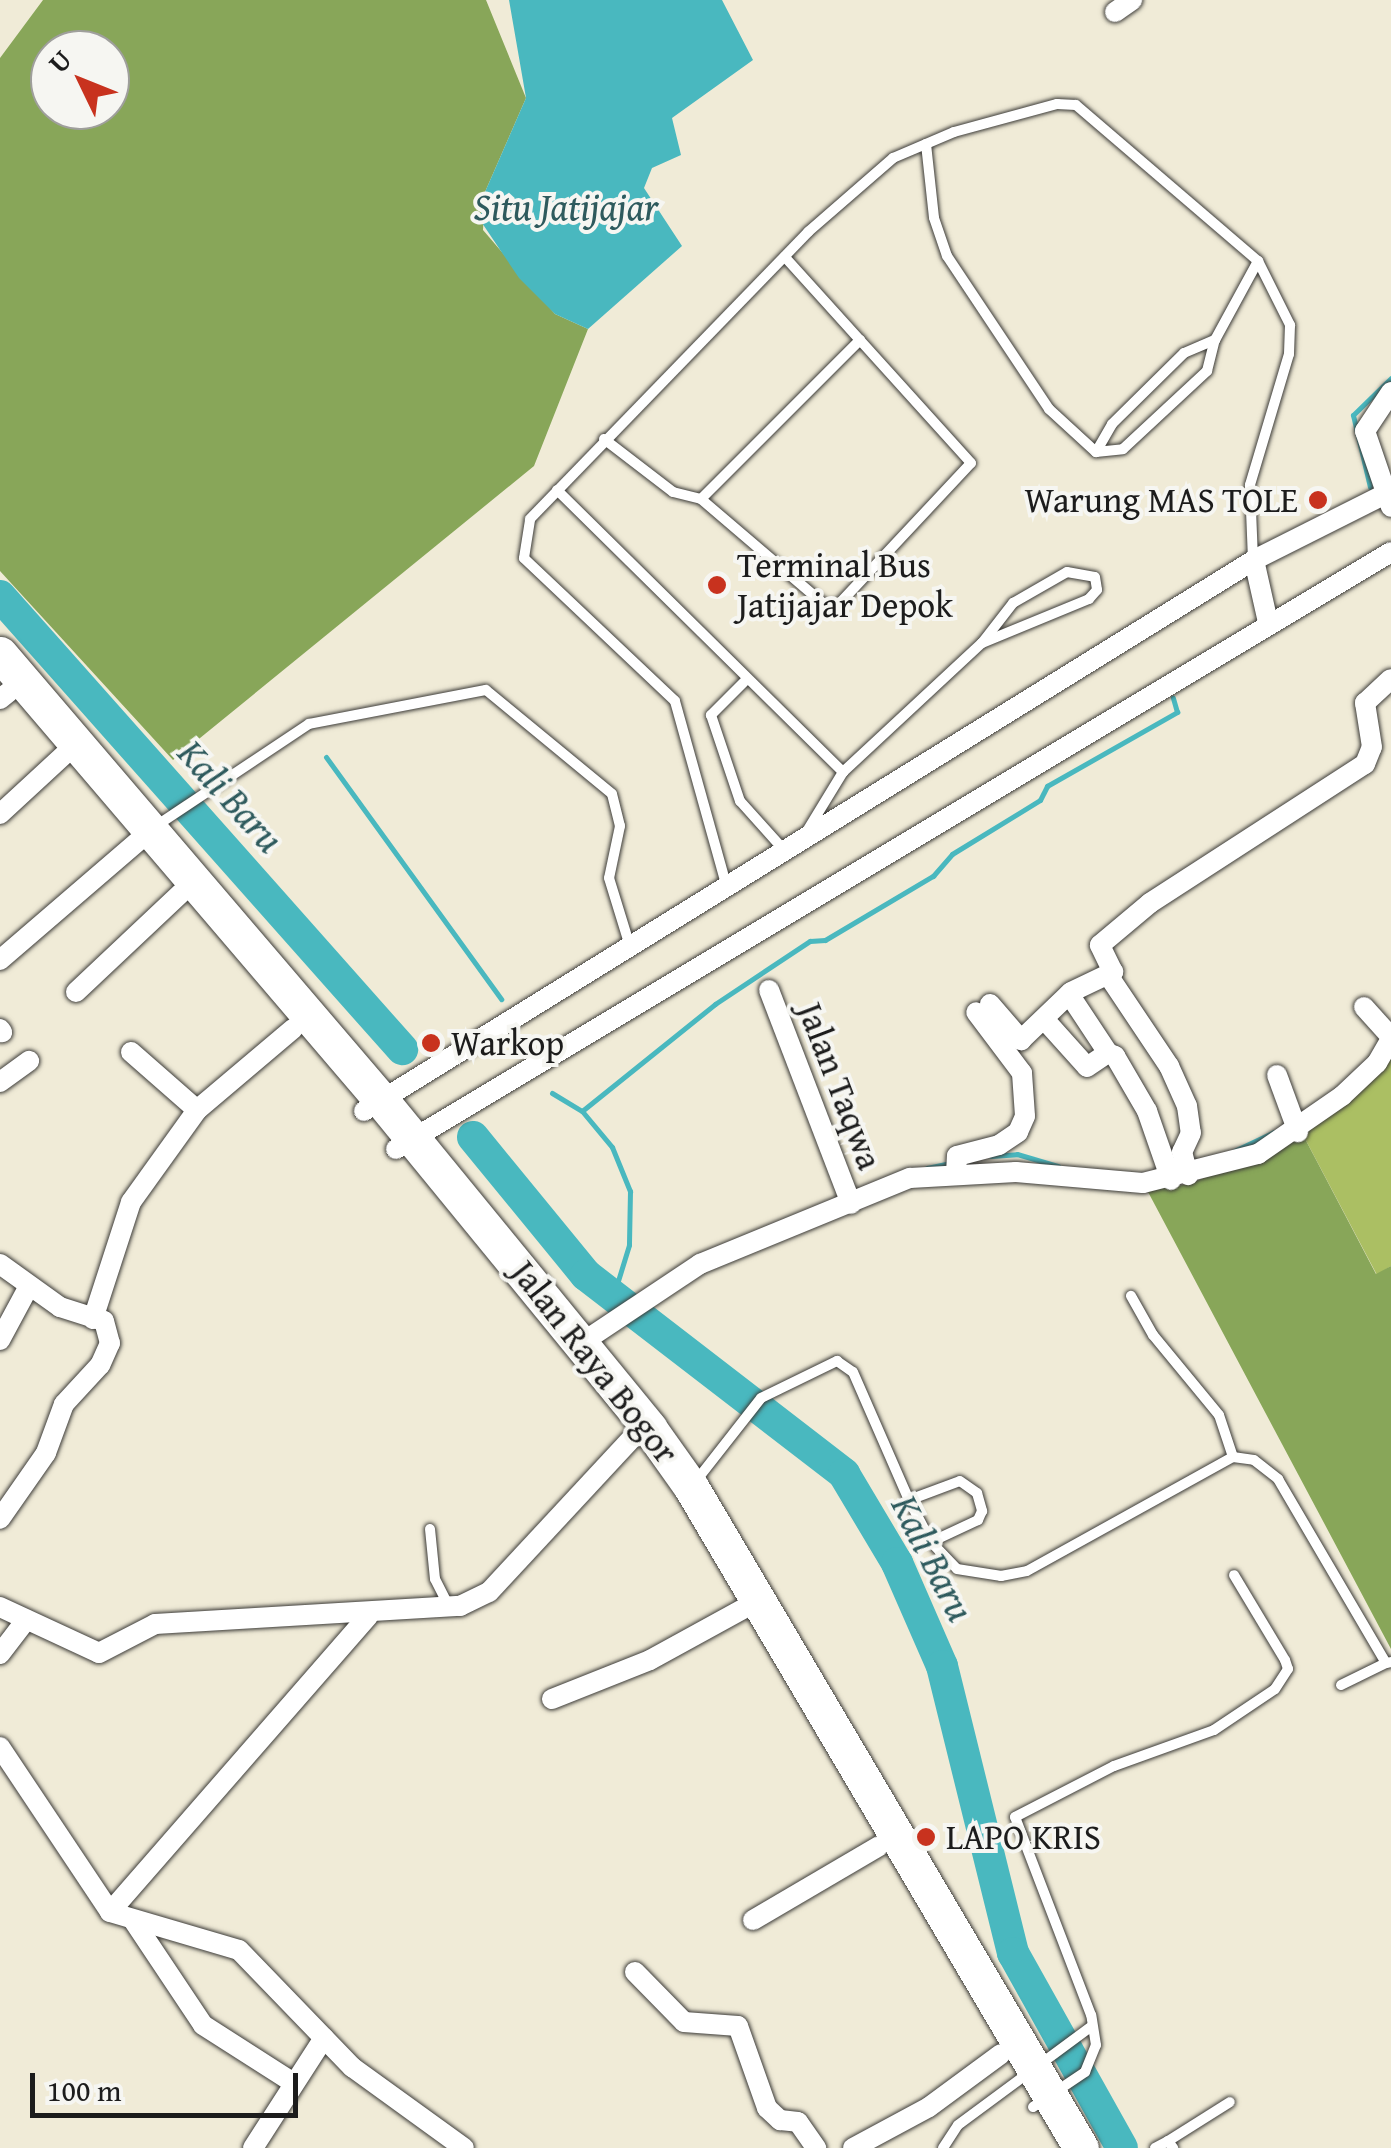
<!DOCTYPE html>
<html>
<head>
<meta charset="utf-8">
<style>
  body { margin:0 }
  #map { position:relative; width:1391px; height:2148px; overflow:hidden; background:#f0ebd7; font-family:"Gentium Book Plus",serif }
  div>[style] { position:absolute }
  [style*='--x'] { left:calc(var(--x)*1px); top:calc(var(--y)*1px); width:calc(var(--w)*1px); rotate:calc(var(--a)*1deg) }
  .green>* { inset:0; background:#abbf63 }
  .forest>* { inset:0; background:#88a659 }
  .water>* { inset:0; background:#49b8bf }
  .stream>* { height:5px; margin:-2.5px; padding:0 2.5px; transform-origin:2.5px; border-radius:2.5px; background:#49b8bf }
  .river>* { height:32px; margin:-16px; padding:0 16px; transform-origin:16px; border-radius:16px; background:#49b8bf }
  .roads { filter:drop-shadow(0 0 2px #3c3b38) drop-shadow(0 0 2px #3c3b38) }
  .lane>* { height:10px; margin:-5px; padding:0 5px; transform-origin:5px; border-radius:5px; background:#fff }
  .street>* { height:20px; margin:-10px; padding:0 10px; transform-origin:10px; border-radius:10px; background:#fff }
  .highway>* { height:35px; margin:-17.5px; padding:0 17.5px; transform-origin:17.5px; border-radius:17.5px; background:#fff }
  .dots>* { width:28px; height:28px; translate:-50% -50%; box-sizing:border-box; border:5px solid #f6f6f2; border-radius:50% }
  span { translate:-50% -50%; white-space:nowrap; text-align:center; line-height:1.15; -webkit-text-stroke:8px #f6f6f2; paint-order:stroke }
  .poi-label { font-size:35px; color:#1c1c1c }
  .right { translate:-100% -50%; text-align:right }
  .left { translate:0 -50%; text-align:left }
  .street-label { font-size:35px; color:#1c1c1c }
  .water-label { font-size:38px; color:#2e5a5d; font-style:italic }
  .north { position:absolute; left:30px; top:30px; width:100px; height:100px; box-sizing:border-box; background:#f6f6f2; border:2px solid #9f9f9c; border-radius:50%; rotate:313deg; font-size:28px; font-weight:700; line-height:40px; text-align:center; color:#1c1c1c }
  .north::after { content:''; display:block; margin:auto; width:35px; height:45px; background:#c8321e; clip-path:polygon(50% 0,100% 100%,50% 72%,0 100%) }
  .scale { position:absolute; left:30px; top:2073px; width:268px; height:45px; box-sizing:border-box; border:5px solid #1c1c1c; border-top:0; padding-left:12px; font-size:30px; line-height:35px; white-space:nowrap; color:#1c1c1c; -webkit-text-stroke:8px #f6f6f2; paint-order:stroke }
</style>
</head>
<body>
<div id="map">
  <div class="green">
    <div style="clip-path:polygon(1391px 1052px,1391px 1266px,1377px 1275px,1302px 1133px)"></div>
  </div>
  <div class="forest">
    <div style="clip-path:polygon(evenodd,43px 0,486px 0,526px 98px,485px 192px,483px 230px,555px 314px,588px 329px,534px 466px,173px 760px,0 571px,0 58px,43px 0,50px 50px,110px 50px,110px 110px,50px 110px,50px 50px)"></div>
    <div style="clip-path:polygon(1302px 1133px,1376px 1274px,1391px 1266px,1391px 1649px,1147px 1190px,1190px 1184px)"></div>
  </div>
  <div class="water">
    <div style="clip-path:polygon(509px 0,722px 0,753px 60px,672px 118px,681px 155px,652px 168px,644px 188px,682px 246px,588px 329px,555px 314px,519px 278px,480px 220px,485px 192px,526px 98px)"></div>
  </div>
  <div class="stream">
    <div style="--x:1370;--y:487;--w:74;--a:-103.3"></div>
    <div style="--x:1353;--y:415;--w:53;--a:-44.2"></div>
    <div style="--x:326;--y:757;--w:299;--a:54.1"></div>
    <div style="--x:552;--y:1093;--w:35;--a:31"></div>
    <div style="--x:582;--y:1111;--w:47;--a:50.2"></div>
    <div style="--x:612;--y:1147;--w:48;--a:67.8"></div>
    <div style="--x:630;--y:1191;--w:54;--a:91.1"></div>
    <div style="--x:629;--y:1245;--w:54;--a:107.1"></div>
    <div style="--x:582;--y:1111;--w:171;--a:-38.8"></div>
    <div style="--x:715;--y:1004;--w:114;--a:-33.6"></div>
    <div style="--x:810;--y:941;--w:15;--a:-4"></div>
    <div style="--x:825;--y:940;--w:126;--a:-30.7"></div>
    <div style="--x:933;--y:876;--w:29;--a:-49"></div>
    <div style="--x:952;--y:854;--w:103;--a:-31.5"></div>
    <div style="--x:1040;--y:800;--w:16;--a:-63"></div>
    <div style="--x:1047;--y:786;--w:150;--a:-29.6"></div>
    <div style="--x:1177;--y:712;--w:15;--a:-106"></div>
    <div style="--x:1234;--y:1151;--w:44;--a:-25.4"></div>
    <div style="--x:991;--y:1156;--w:26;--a:-4"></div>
    <div style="--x:1017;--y:1154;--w:43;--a:16.3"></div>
    <div style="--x:927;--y:1168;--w:24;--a:-12"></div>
  </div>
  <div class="river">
    <div style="--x:0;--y:596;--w:606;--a:48.41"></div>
    <div style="--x:473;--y:1137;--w:178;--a:50.7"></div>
    <div style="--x:586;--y:1275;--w:326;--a:37.6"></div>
    <div style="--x:844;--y:1474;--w:104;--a:59.2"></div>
    <div style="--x:897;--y:1563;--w:112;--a:66.4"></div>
    <div style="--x:942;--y:1666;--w:296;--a:76.1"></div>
    <div style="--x:1013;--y:1953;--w:223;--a:60.8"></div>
  </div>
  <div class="roads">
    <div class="lane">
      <div style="--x:926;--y:144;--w:74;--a:83.8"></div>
      <div style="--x:934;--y:218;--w:40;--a:71.1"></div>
      <div style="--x:947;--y:256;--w:184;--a:56.3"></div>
      <div style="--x:1049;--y:409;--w:64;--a:42.5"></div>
      <div style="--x:1096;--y:452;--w:27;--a:-6"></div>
      <div style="--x:1123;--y:449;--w:115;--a:-42.9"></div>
      <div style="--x:1207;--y:371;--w:32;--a:-76"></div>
      <div style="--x:1215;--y:340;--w:90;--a:-61.4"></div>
      <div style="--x:604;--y:439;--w:87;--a:37.5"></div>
      <div style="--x:673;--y:492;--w:29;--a:14"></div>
      <div style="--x:701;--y:499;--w:163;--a:40.5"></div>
      <div style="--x:825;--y:605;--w:14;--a:-4"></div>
      <div style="--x:839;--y:604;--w:193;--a:-46.9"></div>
      <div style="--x:971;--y:463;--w:278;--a:-132.1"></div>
      <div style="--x:1096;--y:452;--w:32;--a:-60"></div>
      <div style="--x:1112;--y:424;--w:101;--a:-44.6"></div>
      <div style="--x:1184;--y:353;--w:34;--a:-23"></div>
      <div style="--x:557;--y:490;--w:402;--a:44.6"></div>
      <div style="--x:701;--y:499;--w:225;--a:-45"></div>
      <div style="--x:744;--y:682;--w:47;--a:135"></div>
      <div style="--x:711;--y:715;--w:91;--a:71.4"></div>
      <div style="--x:740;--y:801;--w:64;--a:48.1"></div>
      <div style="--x:156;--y:826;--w:184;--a:-33.7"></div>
      <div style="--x:309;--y:724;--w:180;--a:-10.9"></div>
      <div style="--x:486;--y:690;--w:163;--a:39.5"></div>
      <div style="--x:612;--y:794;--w:33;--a:76"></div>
      <div style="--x:620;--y:826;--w:53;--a:101.9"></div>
      <div style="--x:609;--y:878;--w:68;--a:72.9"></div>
      <div style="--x:807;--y:831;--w:69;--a:-58.6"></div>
      <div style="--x:843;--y:772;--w:190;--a:-42.9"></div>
      <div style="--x:982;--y:643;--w:51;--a:-52.2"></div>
      <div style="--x:1013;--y:603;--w:62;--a:-29.9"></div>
      <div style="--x:1067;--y:572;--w:28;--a:10"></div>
      <div style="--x:1095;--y:577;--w:13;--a:81"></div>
      <div style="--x:1097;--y:590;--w:12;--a:132"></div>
      <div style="--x:1089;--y:599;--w:116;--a:157.6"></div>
      <div style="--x:726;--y:884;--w:190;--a:-105.6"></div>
      <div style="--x:675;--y:701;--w:208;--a:-136.6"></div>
      <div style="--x:524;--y:558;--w:39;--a:-81"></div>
      <div style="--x:530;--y:519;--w:400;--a:-45.9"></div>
      <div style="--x:808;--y:232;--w:113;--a:-41"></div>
      <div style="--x:893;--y:158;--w:66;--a:-23.1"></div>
      <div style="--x:954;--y:132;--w:107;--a:-15.2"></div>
      <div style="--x:1057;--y:104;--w:19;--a:3"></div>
      <div style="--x:1076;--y:105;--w:240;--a:40.6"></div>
      <div style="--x:1258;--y:261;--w:72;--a:63.4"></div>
      <div style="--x:1290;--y:325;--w:29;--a:92"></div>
      <div style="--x:1289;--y:354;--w:137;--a:106.6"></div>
      <div style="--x:1250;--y:485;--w:74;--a:87.7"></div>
      <div style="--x:1233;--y:1457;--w:21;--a:8"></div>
      <div style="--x:1254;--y:1460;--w:31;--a:38"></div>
      <div style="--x:1278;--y:1479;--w:213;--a:59.6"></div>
      <div style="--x:1386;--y:1663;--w:5;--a:-11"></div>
      <div style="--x:696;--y:1481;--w:105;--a:-51.9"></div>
      <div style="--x:761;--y:1398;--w:85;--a:-26"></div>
      <div style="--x:837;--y:1361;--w:19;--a:35"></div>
      <div style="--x:853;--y:1372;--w:140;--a:66.4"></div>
      <div style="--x:909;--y:1500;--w:54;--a:-20.4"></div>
      <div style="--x:960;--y:1481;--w:21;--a:35"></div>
      <div style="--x:977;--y:1493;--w:19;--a:74"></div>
      <div style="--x:982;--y:1511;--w:10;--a:114"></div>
      <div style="--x:978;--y:1520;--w:52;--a:154.9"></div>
      <div style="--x:931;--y:1542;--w:47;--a:-117.6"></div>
      <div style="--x:430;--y:1529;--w:50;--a:84.3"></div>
      <div style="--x:435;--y:1579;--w:33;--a:63"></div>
      <div style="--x:931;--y:1542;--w:37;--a:46"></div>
      <div style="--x:957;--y:1569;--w:45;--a:9"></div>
      <div style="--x:1001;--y:1576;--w:26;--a:-11"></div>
      <div style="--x:1027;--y:1571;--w:235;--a:-29"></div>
      <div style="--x:1233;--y:1457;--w:44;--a:-108.4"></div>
      <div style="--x:1219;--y:1415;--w:104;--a:-129.5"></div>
      <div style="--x:1153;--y:1335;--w:45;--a:-119.4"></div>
      <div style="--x:1341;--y:1685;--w:50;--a:-26.1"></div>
      <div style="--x:1033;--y:2107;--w:63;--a:-33.9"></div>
      <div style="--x:1085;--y:2072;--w:29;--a:-68"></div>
      <div style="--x:1096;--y:2045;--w:30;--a:-99"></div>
      <div style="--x:1091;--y:2015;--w:212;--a:-111"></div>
      <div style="--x:1015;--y:1817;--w:111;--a:-27.3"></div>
      <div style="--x:1114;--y:1766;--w:106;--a:-19.8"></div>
      <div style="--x:1214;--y:1730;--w:73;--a:-33.9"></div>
      <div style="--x:1275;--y:1689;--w:24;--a:-57"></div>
      <div style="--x:1288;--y:1669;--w:9;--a:-108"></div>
      <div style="--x:1285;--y:1660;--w:99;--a:-121"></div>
      <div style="--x:1168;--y:2141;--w:73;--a:-32.2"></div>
      <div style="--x:943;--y:2148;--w:27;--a:-57"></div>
      <div style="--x:958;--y:2125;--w:167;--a:-36.5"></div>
      <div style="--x:1155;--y:2148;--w:15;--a:-28"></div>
      <div style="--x:1168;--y:2141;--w:9;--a:54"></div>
    </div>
    <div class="street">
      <div style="--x:1115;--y:12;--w:21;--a:-35"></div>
      <div style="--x:1391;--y:392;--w:47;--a:123.7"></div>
      <div style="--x:1365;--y:431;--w:80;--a:71.1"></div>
      <div style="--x:1254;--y:560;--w:64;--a:77.3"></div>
      <div style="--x:0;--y:699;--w:11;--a:-38"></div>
      <div style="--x:0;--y:814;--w:87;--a:-42.7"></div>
      <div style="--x:0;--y:960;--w:199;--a:-40.7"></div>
      <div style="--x:1108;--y:975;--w:110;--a:56.2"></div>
      <div style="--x:1169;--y:1066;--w:44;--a:65.8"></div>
      <div style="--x:1187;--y:1106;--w:27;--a:82"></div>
      <div style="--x:1191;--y:1133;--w:21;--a:115"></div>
      <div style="--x:1182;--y:1152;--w:24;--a:75"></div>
      <div style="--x:769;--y:990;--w:229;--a:69"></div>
      <div style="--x:76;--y:992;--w:144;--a:-43.3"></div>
      <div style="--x:1069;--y:994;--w:71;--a:56.5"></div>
      <div style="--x:990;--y:1004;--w:48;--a:49.3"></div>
      <div style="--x:1021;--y:1040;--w:69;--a:-43.8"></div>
      <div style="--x:1071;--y:992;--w:47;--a:-25.5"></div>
      <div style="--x:1113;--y:972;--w:30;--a:-116"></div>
      <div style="--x:1100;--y:945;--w:65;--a:-40"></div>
      <div style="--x:1150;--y:903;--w:256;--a:-32.9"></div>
      <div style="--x:1365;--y:764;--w:18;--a:-68"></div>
      <div style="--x:1372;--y:747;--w:45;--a:-99"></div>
      <div style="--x:1365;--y:703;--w:35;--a:-43"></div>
      <div style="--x:1364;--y:1007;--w:40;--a:48"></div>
      <div style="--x:1044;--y:1019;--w:64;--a:48.1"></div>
      <div style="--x:1087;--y:1067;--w:25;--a:-34"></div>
      <div style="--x:1108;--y:1053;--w:8;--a:23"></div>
      <div style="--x:1115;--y:1056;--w:64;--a:59.8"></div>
      <div style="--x:1147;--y:1111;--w:73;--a:70.8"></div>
      <div style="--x:0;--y:1029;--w:4;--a:56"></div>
      <div style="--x:131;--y:1052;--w:88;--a:41.3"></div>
      <div style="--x:1277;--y:1075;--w:61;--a:69.8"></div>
      <div style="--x:0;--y:1082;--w:36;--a:-36"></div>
      <div style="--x:364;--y:1111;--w:1047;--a:-31.76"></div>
      <div style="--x:1254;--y:560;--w:147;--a:-26.7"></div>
      <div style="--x:396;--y:1149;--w:1160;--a:-30.96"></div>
      <div style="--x:956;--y:1174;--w:18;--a:-87"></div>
      <div style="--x:957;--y:1156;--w:43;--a:-14.7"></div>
      <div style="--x:999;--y:1145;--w:23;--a:-34"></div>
      <div style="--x:1018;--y:1132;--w:17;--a:-66"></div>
      <div style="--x:1025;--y:1116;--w:43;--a:-94"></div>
      <div style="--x:1022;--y:1073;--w:76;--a:-127"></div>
      <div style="--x:0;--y:1264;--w:74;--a:35.6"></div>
      <div style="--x:60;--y:1307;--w:46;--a:17.7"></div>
      <div style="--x:104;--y:1321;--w:23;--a:75"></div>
      <div style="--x:110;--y:1343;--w:24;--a:114"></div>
      <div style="--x:100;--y:1365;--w:53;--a:132.7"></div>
      <div style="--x:64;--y:1404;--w:52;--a:110.2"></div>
      <div style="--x:46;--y:1453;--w:80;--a:124.9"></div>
      <div style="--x:93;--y:1319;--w:123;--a:-72"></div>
      <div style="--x:131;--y:1202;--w:113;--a:-54.3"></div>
      <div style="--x:197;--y:1110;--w:126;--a:-40.2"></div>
      <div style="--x:0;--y:1340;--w:59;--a:-61.7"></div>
      <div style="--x:583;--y:1342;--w:141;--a:-33.7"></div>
      <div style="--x:700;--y:1264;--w:227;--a:-22.3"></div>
      <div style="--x:910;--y:1178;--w:106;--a:-3.2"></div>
      <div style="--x:1016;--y:1172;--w:127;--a:5"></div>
      <div style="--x:1143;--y:1183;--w:119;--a:-14.2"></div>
      <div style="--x:1258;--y:1154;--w:102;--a:-34.6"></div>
      <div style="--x:1342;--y:1096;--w:48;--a:-43.3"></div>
      <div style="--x:1377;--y:1063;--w:28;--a:-60"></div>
      <div style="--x:0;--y:1607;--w:109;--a:24.9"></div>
      <div style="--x:99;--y:1653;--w:63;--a:-27.4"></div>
      <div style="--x:155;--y:1624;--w:306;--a:-3.4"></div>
      <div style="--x:460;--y:1606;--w:32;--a:-26"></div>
      <div style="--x:489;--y:1592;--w:212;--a:-47.1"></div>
      <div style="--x:0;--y:1654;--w:43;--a:-52.6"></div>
      <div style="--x:552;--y:1699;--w:105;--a:-21.7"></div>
      <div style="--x:650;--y:1660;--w:106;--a:-28.7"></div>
      <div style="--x:0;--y:1747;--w:198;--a:56.3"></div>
      <div style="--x:110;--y:1912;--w:134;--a:16.4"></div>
      <div style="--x:239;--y:1950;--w:163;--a:46"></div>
      <div style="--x:352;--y:2067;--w:138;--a:35.9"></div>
      <div style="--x:110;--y:1912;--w:393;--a:-48.9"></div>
      <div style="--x:133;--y:1920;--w:126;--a:56.3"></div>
      <div style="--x:203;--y:2025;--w:106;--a:32.6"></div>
      <div style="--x:753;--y:1920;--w:146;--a:-30.4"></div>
      <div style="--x:635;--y:1972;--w:70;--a:45.6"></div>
      <div style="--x:684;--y:2022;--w:54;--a:4.2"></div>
      <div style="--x:738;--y:2026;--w:87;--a:70.5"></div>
      <div style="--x:767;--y:2108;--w:18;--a:43"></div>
      <div style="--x:780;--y:2120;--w:18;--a:6"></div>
      <div style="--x:798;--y:2122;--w:32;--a:55"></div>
      <div style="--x:253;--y:2148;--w:131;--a:-57.2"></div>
      <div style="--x:853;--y:2148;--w:86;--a:-28.3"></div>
      <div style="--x:929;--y:2107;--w:89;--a:-36.4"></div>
    </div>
    <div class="highway">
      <div style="--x:0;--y:654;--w:587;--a:49.49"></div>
      <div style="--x:381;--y:1100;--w:424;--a:50.7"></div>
      <div style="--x:649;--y:1428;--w:72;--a:54.6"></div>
      <div style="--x:691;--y:1487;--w:767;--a:59.46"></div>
    </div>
  </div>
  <div class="dots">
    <div style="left:1318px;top:500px;background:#c8321e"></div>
    <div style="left:717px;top:585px;background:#c8321e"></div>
    <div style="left:431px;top:1043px;background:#c8321e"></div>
    <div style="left:926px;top:1837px;background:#c8321e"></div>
  </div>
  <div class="poi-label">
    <span class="right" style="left:1298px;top:500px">Warung MAS TOLE</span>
    <span class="left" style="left:737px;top:585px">Terminal Bus<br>Jatijajar Depok</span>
    <span class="left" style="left:451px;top:1043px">Warkop</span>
    <span class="left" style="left:946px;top:1837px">LAPO KRIS</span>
  </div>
  <div class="street-label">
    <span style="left:840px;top:1086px;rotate:69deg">Jalan Taqwa</span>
    <span style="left:595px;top:1362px;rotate:52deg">Jalan Raya Bogor</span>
  </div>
  <div class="water-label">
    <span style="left:566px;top:207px">Situ Jatijajar</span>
    <span style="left:231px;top:796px;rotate:48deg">Kali Baru</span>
    <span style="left:933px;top:1558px;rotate:63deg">Kali Baru</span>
  </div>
  <div class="north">U</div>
  <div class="scale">100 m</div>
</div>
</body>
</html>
